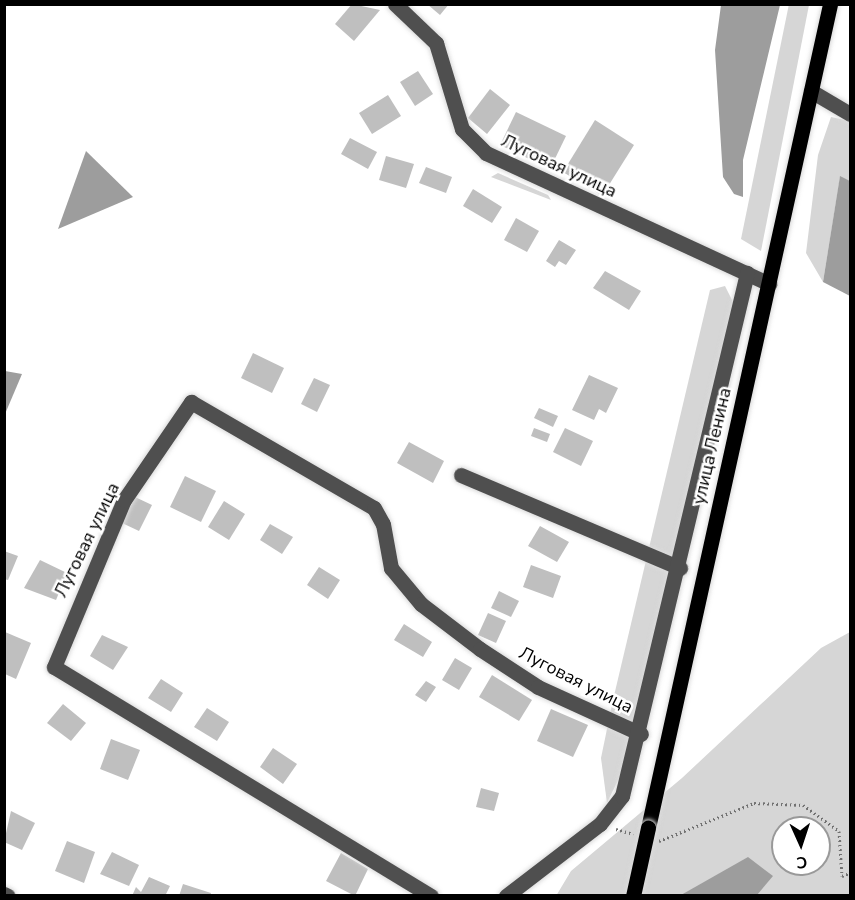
<!DOCTYPE html>
<html>
<head>
<meta charset="utf-8">
<style>
  body { margin:0 }
  #map { position:relative; width:855px; height:900px; overflow:hidden; background:#fff; font-family:"Nunito Sans",sans-serif }
  div>[style] { position:absolute }
  [style*='--x'] { left:calc(var(--x)*1px); top:calc(var(--y)*1px); width:calc(var(--w)*1px); rotate:calc(var(--a)*1deg) }
  .green>* { inset:0; background:#d6d6d6 }
  .water>* { inset:0; background:#9d9d9d }
  .building>* { inset:0; background:#bfbfbf }
  .path>* { height:3px; margin-top:-1.5px; transform-origin:0; background:repeating-linear-gradient(90deg,#717171 0 1.5px,transparent 0 4.5px) }
  .roads { filter:drop-shadow(0 0 2px #dbdbdb) drop-shadow(0 0 2px #dbdbdb) }
  .minor>* { height:15px; margin:-7.5px; padding:0 7.5px; transform-origin:7.5px; border-radius:7.5px; background:#4f4f4f }
  .major>* { height:15px; margin:-7.5px; padding:0 7.5px; transform-origin:7.5px; border-radius:7.5px; background:#000 }
  .bridges { filter:drop-shadow(0 0 2px #dbdbdb) drop-shadow(0 0 2px #dbdbdb) }
  .major-bridge>* { height:15px; margin:-7.5px; padding:0 7.5px; transform-origin:7.5px; border-radius:7.5px; background:#000 }
  span { translate:-50% -50%; white-space:nowrap; text-align:center; line-height:1.15; -webkit-text-stroke:5px #fff; paint-order:stroke }
  .street-label { font-size:18px; color:#000 }
  .frame { position:absolute; inset:0; border:6px solid #000; pointer-events:none }
  .north { position:absolute; left:771px; top:816px; width:60px; height:60px; box-sizing:border-box; background:#fff; border:2px solid #999; border-radius:50%; rotate:177deg; font-size:16px; font-weight:700; line-height:24px; text-align:center; color:#000 }
  .north::after { content:''; display:block; margin:auto; width:21px; height:27px; background:#000; clip-path:polygon(50% 0,100% 100%,50% 72%,0 100%) }
</style>
</head>
<body>
<div id="map">
  <div class="green">
    <div style="clip-path:polygon(789px 4px,809px 5px,761px 251px,741px 239px)"></div>
    <div style="clip-path:polygon(831px 117px,850px 121px,850px 181px,840px 177px,823px 282px,806px 253px,818px 155px)"></div>
    <div style="clip-path:polygon(498px 173px,548px 195px,551px 200px,491px 177px)"></div>
    <div style="clip-path:polygon(725px 286px,735px 306px,622px 772px,607px 803px,601px 758px,613px 700px,710px 290px)"></div>
    <div style="clip-path:polygon(evenodd,850px 632px,850px 895px,556px 896px,571px 871px,682px 778px,821px 648px,850px 632px,783px 828px,819px 828px,819px 864px,783px 864px,783px 828px)"></div>
  </div>
  <div class="water">
    <div style="clip-path:polygon(721px 5px,780px 5px,743px 160px,743px 197px,734px 194px,723px 177px,715px 50px)"></div>
    <div style="clip-path:polygon(86px 151px,133px 197px,58px 229px)"></div>
    <div style="clip-path:polygon(840px 176px,850px 181px,850px 296px,823px 282px)"></div>
    <div style="clip-path:polygon(5px 371px,22px 374px,5px 414px,4px 371px)"></div>
    <div style="clip-path:polygon(748px 857px,773px 876px,757px 895px,681px 895px)"></div>
  </div>
  <div class="building">
    <div style="clip-path:polygon(352px 4px,380px 10px,354px 41px,335px 24px)"></div>
    <div style="clip-path:polygon(427px 4px,449px 4px,440px 15px)"></div>
    <div style="clip-path:polygon(418px 71px,433px 94px,415px 106px,400px 82px)"></div>
    <div style="clip-path:polygon(490px 89px,510px 105px,487px 134px,468px 118px)"></div>
    <div style="clip-path:polygon(388px 95px,401px 116px,372px 134px,359px 113px)"></div>
    <div style="clip-path:polygon(516px 112px,566px 136px,550px 169px,500px 145px)"></div>
    <div style="clip-path:polygon(595px 120px,634px 145px,602px 196px,563px 172px)"></div>
    <div style="clip-path:polygon(350px 138px,377px 152px,368px 169px,341px 154px)"></div>
    <div style="clip-path:polygon(386px 156px,414px 164px,406px 188px,379px 180px)"></div>
    <div style="clip-path:polygon(426px 167px,452px 177px,446px 193px,419px 183px)"></div>
    <div style="clip-path:polygon(473px 189px,502px 207px,492px 223px,463px 206px)"></div>
    <div style="clip-path:polygon(516px 218px,539px 231px,527px 252px,504px 240px)"></div>
    <div style="clip-path:polygon(559px 240px,576px 250px,566px 265px,559px 261px,555px 267px,546px 261px)"></div>
    <div style="clip-path:polygon(605px 271px,641px 291px,629px 310px,593px 288px)"></div>
    <div style="clip-path:polygon(253px 353px,284px 368px,272px 393px,241px 378px)"></div>
    <div style="clip-path:polygon(589px 375px,618px 388px,606px 413px,599px 409px,594px 420px,572px 410px)"></div>
    <div style="clip-path:polygon(314px 378px,330px 385px,317px 412px,301px 404px)"></div>
    <div style="clip-path:polygon(539px 408px,558px 416px,553px 427px,534px 418px)"></div>
    <div style="clip-path:polygon(534px 428px,550px 434px,547px 442px,531px 436px)"></div>
    <div style="clip-path:polygon(565px 428px,593px 441px,581px 466px,553px 452px)"></div>
    <div style="clip-path:polygon(409px 442px,444px 461px,433px 483px,397px 463px)"></div>
    <div style="clip-path:polygon(185px 476px,216px 491px,201px 522px,170px 507px)"></div>
    <div style="clip-path:polygon(135px 497px,152px 505px,139px 531px,122px 523px)"></div>
    <div style="clip-path:polygon(224px 501px,245px 514px,229px 540px,208px 527px)"></div>
    <div style="clip-path:polygon(270px 524px,293px 537px,282px 554px,260px 540px)"></div>
    <div style="clip-path:polygon(540px 526px,569px 542px,557px 562px,528px 546px)"></div>
    <div style="clip-path:polygon(4px 551px,18px 556px,8px 580px,4px 579px)"></div>
    <div style="clip-path:polygon(40px 560px,67px 573px,56px 600px,24px 588px)"></div>
    <div style="clip-path:polygon(531px 565px,561px 576px,553px 598px,523px 587px)"></div>
    <div style="clip-path:polygon(319px 567px,340px 580px,328px 599px,307px 585px)"></div>
    <div style="clip-path:polygon(499px 591px,519px 601px,511px 617px,491px 608px)"></div>
    <div style="clip-path:polygon(488px 613px,506px 621px,496px 643px,478px 635px)"></div>
    <div style="clip-path:polygon(404px 624px,432px 642px,423px 657px,394px 640px)"></div>
    <div style="clip-path:polygon(5px 632px,31px 643px,16px 679px,5px 674px)"></div>
    <div style="clip-path:polygon(102px 635px,128px 647px,113px 670px,90px 656px)"></div>
    <div style="clip-path:polygon(455px 658px,472px 668px,459px 690px,442px 680px)"></div>
    <div style="clip-path:polygon(492px 675px,532px 700px,519px 721px,479px 697px)"></div>
    <div style="clip-path:polygon(161px 679px,183px 693px,171px 712px,148px 698px)"></div>
    <div style="clip-path:polygon(426px 681px,436px 687px,426px 702px,415px 695px)"></div>
    <div style="clip-path:polygon(63px 704px,86px 723px,71px 741px,47px 723px)"></div>
    <div style="clip-path:polygon(207px 708px,229px 722px,217px 741px,194px 727px)"></div>
    <div style="clip-path:polygon(551px 709px,588px 725px,573px 757px,537px 741px)"></div>
    <div style="clip-path:polygon(111px 739px,140px 750px,128px 780px,100px 769px)"></div>
    <div style="clip-path:polygon(273px 748px,297px 764px,283px 784px,260px 767px)"></div>
    <div style="clip-path:polygon(481px 788px,499px 793px,494px 811px,476px 807px)"></div>
    <div style="clip-path:polygon(11px 811px,35px 823px,22px 850px,4px 842px)"></div>
    <div style="clip-path:polygon(67px 841px,95px 852px,84px 883px,55px 871px)"></div>
    <div style="clip-path:polygon(112px 852px,139px 865px,129px 886px,100px 874px)"></div>
    <div style="clip-path:polygon(341px 853px,368px 869px,355px 896px,326px 881px)"></div>
    <div style="clip-path:polygon(149px 877px,170px 886px,165px 896px,132px 896px,136px 887px,141px 892px)"></div>
    <div style="clip-path:polygon(183px 884px,211px 893px,210px 896px,179px 896px)"></div>
  </div>
  <div class="path">
    <div style="--x:616;--y:829;--w:18;--a:16"></div>
    <div style="--x:659;--y:841;--w:102;--a:-21.8"></div>
    <div style="--x:754;--y:803;--w:49;--a:2.3"></div>
    <div style="--x:803;--y:805;--w:44;--a:35.8"></div>
    <div style="--x:839;--y:831;--w:45;--a:86.2"></div>
    <div style="--x:842;--y:876;--w:9;--a:-21"></div>
  </div>
  <div class="roads">
    <div class="minor">
      <div style="--x:395;--y:4;--w:57;--a:43.6"></div>
      <div style="--x:436;--y:43;--w:90;--a:73.2"></div>
      <div style="--x:462;--y:129;--w:34;--a:45"></div>
      <div style="--x:486;--y:153;--w:312;--a:24.8"></div>
      <div style="--x:811;--y:91;--w:45;--a:30.5"></div>
      <div style="--x:461;--y:475;--w:238;--a:23"></div>
      <div style="--x:4;--y:894;--w:4;--a:27"></div>
      <div style="--x:431;--y:896;--w:441;--a:-148.7"></div>
      <div style="--x:54;--y:667;--w:181;--a:-67.3"></div>
      <div style="--x:124;--y:500;--w:119;--a:-55.6"></div>
      <div style="--x:191;--y:402;--w:211;--a:30.1"></div>
      <div style="--x:374;--y:508;--w:18;--a:61"></div>
      <div style="--x:383;--y:524;--w:45;--a:79.7"></div>
      <div style="--x:391;--y:568;--w:47;--a:50.2"></div>
      <div style="--x:421;--y:604;--w:74;--a:37.3"></div>
      <div style="--x:480;--y:649;--w:69;--a:33.2"></div>
      <div style="--x:538;--y:687;--w:113;--a:24.5"></div>
      <div style="--x:506;--y:896;--w:118;--a:-37.5"></div>
      <div style="--x:600;--y:824;--w:36;--a:-52"></div>
      <div style="--x:622;--y:796;--w:538;--a:-76.56"></div>
    </div>
    <div class="major">
      <div style="--x:648;--y:828;--w:844;--a:-77.54"></div>
    </div>
  </div>
  <div class="bridges">
    <div class="major-bridge">
      <div style="--x:633;--y:896;--w:70;--a:-77.6"></div>
    </div>
  </div>
  <div class="street-label">
    <span style="left:559px;top:166px;rotate:25deg">Луговая улица</span>
    <span style="left:712px;top:446px;rotate:-77deg">улица Ленина</span>
    <span style="left:87px;top:540px;rotate:-64deg">Луговая улица</span>
    <span style="left:576px;top:680px;rotate:27deg">Луговая улица</span>
  </div>
  <div class="frame"></div>
  <div class="north">С</div>
</div>
</body>
</html>
